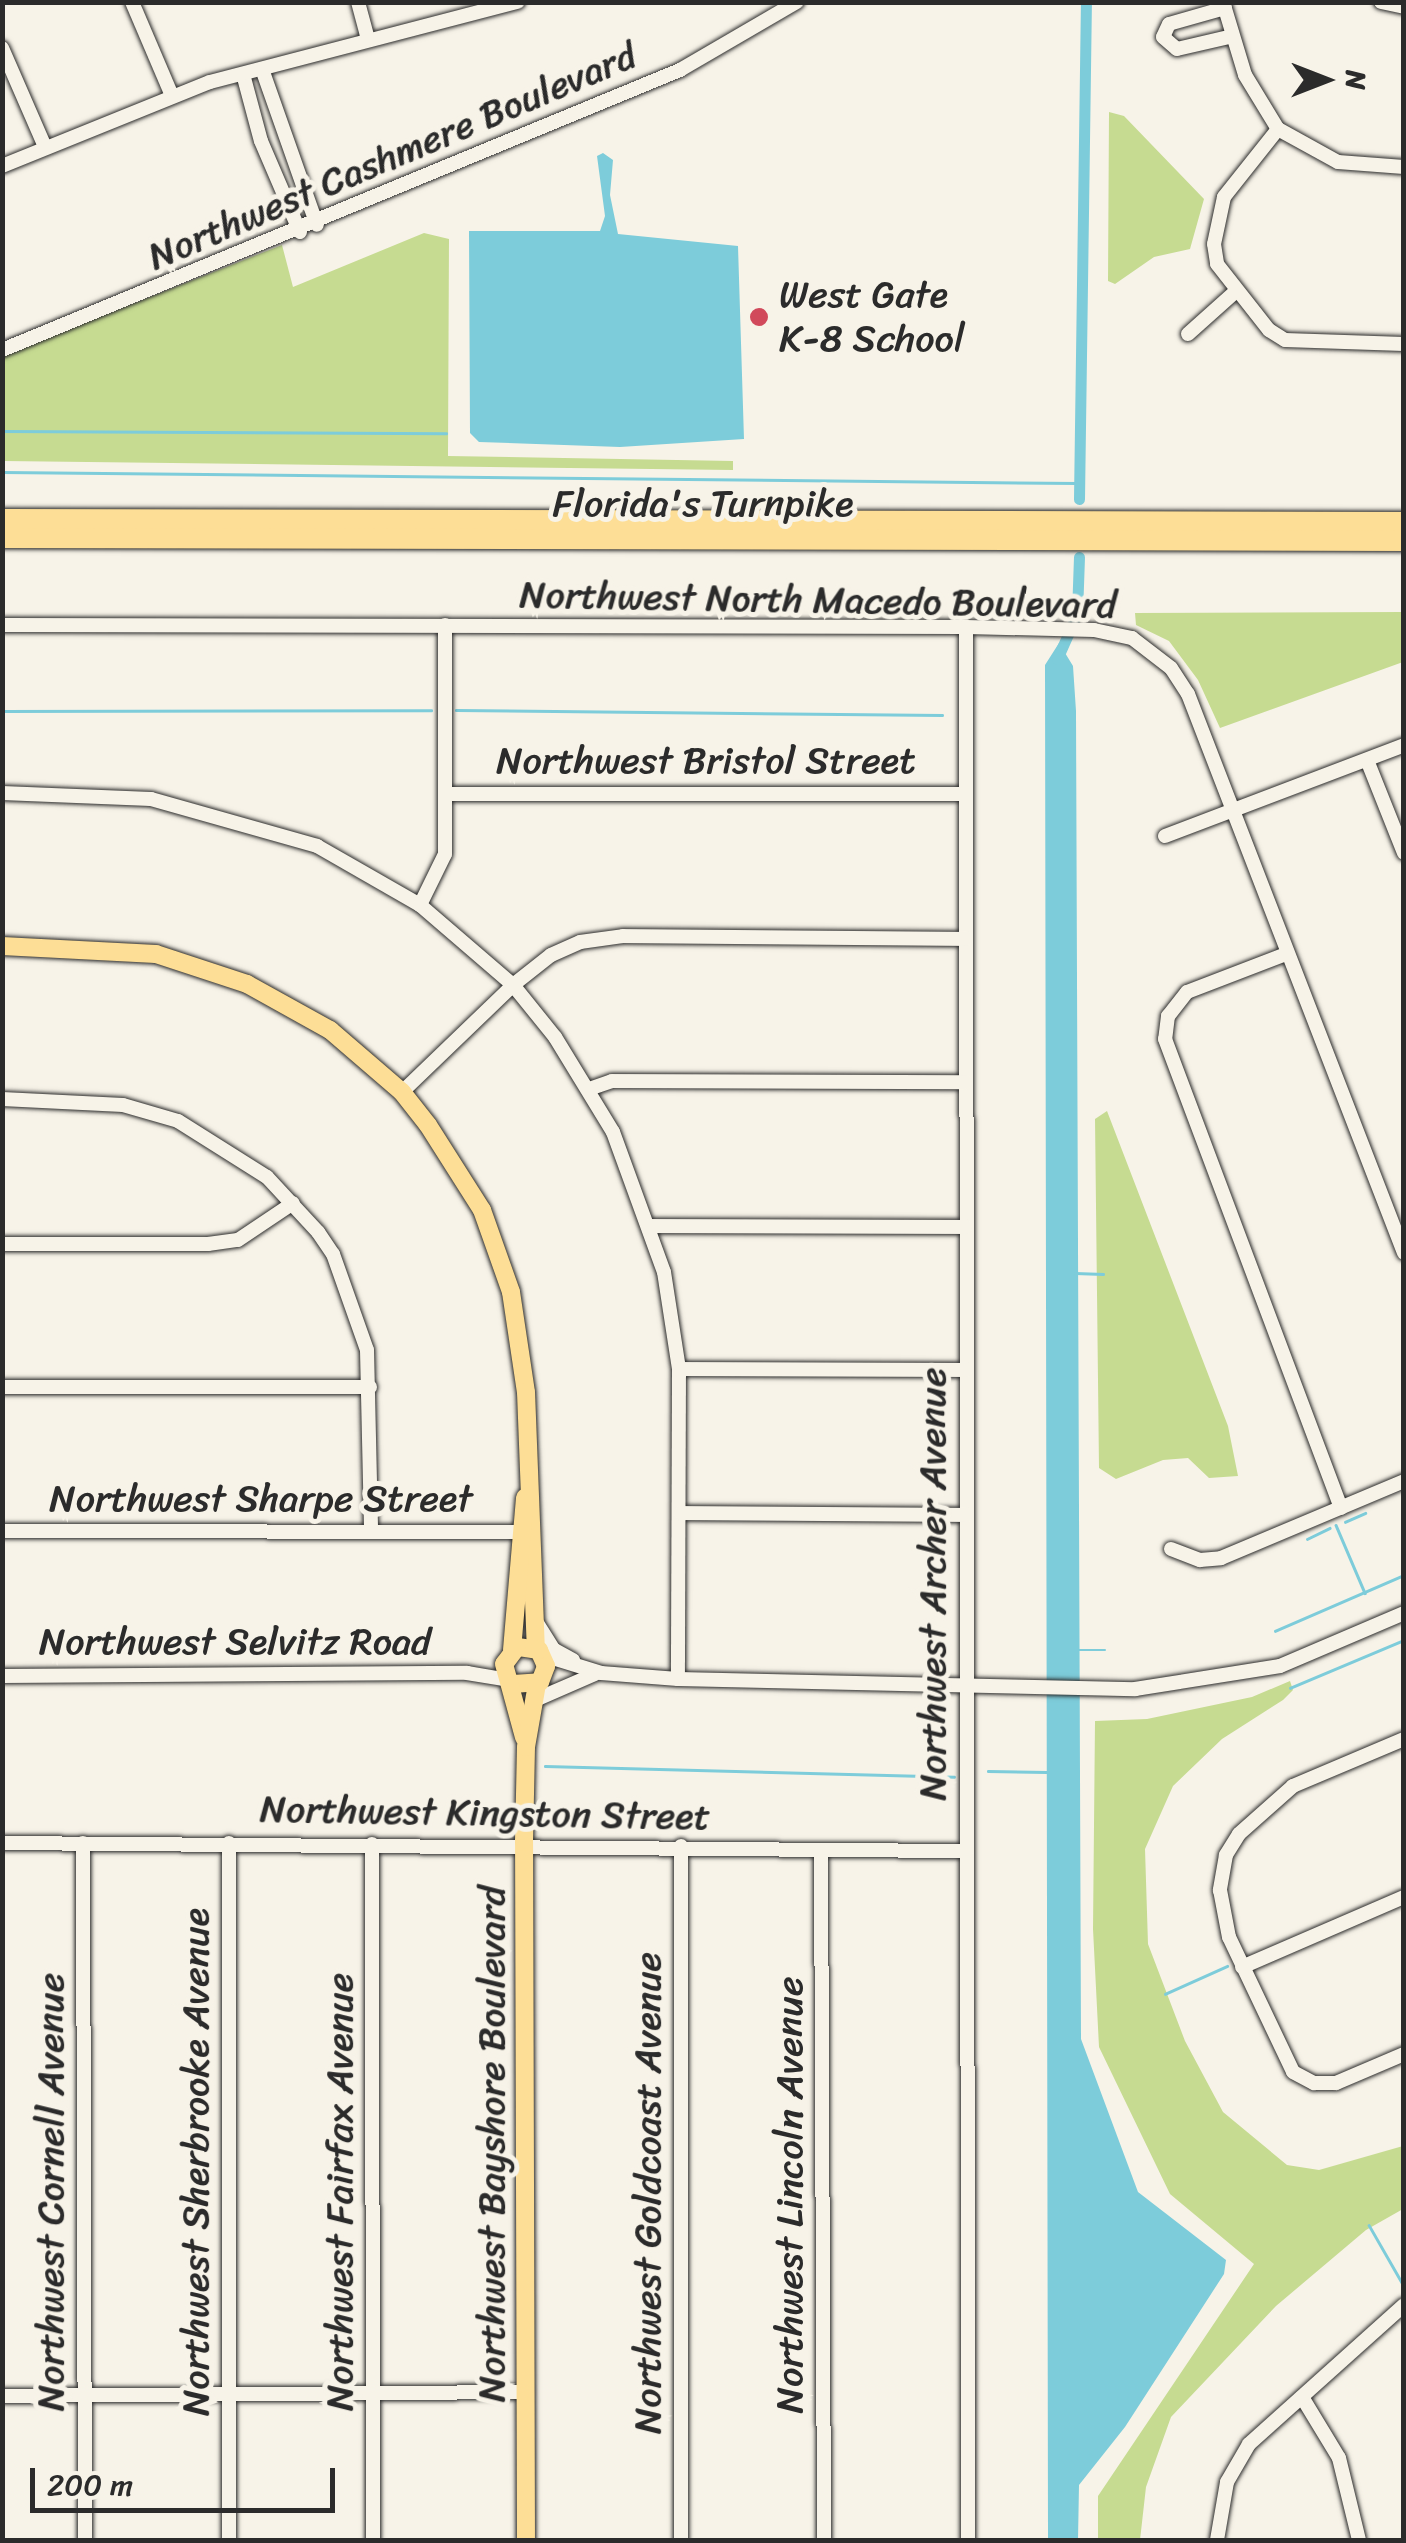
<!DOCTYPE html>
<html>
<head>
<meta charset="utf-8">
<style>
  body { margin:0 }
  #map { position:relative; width:1406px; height:2543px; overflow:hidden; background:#f7f3e8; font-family:Sriracha,sans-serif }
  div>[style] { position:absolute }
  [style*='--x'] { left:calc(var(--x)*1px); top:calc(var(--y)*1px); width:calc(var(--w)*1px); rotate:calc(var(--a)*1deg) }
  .green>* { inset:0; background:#c6db91 }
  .water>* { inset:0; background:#7dccda }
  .stream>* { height:2.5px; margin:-1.25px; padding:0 1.25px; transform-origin:1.25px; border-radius:1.25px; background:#7dccda }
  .canal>* { height:11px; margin:-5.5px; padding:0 5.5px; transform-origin:5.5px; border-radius:5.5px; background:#7dccda }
  .roads { filter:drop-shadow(0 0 2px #2b2b2b) drop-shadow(0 0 2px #2b2b2b) }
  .minor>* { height:14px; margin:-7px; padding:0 7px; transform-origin:7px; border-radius:7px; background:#f7f3e8 }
  .major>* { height:18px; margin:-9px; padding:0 9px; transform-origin:9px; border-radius:9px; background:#fdde96 }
  .highway>* { height:20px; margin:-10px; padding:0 10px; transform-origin:10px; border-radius:10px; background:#fdde96 }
  .dots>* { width:28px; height:28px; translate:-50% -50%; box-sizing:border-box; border:5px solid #f7f3e8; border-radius:50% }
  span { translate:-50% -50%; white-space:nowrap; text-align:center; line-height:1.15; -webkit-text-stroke:10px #f7f3e8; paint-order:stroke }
  .street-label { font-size:38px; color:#2b2b2b }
  .poi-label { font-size:38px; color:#2b2b2b }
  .left { translate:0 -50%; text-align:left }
  .frame { position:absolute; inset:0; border:5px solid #2b2b2b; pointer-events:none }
  .north { position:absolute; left:1276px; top:30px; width:100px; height:100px; -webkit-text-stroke:8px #f7f3e8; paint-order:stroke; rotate:90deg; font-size:28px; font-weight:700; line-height:40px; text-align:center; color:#2b2b2b }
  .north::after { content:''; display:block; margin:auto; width:35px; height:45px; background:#2b2b2b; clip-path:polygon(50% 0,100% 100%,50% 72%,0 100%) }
  .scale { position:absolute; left:30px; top:2468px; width:305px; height:45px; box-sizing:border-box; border:5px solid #2b2b2b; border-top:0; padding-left:12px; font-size:30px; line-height:35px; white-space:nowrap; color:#2b2b2b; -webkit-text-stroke:8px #f7f3e8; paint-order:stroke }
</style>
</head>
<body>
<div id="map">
  <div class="green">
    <div style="clip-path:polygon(1109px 112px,1124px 116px,1204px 199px,1190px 249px,1154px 257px,1115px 284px,1108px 281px)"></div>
    <div style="clip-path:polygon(424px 233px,449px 239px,448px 456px,733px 461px,733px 470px,3px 461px,3px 355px,282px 245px,293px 287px)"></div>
    <div style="clip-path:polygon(1403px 612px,1403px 662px,1220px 728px,1198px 680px,1169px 641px,1136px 625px,1135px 613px)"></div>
    <div style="clip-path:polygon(1107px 1111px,1228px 1426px,1238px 1476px,1209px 1478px,1188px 1458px,1163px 1460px,1116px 1479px,1099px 1468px,1095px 1119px)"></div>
    <div style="clip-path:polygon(1290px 1681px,1293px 1690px,1283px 1700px,1222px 1739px,1173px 1786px,1145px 1849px,1148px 1944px,1185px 2041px,1223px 2112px,1287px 2165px,1319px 2170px,1403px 2146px,1403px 2209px,1366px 2230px,1276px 2306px,1171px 2417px,1146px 2487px,1140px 2540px,1098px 2540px,1098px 2496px,1254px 2264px,1170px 2194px,1099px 2047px,1093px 1929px,1095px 1721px,1147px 1719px,1252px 1697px)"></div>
  </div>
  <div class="water">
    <div style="clip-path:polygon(603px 153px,613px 160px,610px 195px,618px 234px,738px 246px,744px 439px,620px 447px,479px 442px,470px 433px,469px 231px,600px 231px,605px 216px,597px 156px)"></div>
    <div style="clip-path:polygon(1059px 643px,1073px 666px,1076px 711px,1081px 2039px,1138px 2192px,1226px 2260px,1224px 2274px,1125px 2427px,1079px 2485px,1078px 2540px,1048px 2540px,1045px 665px)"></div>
  </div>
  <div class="stream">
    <div style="--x:2;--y:431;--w:444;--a:0.3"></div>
    <div style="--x:2;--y:472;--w:1075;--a:0.59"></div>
    <div style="--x:456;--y:710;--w:486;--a:0.6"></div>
    <div style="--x:2;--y:711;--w:429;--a:-0.1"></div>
    <div style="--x:1075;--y:1273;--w:28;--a:2"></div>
    <div style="--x:1345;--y:1522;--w:22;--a:-24"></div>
    <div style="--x:1336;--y:1525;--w:74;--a:66.9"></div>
    <div style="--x:1307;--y:1539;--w:25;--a:-26"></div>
    <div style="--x:1275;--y:1631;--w:141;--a:-23.5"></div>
    <div style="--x:1079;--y:1650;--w:26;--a:0"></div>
    <div style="--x:1290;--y:1688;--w:124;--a:-22.8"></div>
    <div style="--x:545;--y:1766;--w:409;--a:1.5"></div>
    <div style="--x:988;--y:1771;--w:58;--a:1"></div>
    <div style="--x:1165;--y:1994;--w:68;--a:-24.3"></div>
    <div style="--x:1369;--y:2225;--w:70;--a:60.2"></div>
  </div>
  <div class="canal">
    <div style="--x:1079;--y:499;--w:497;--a:-89.2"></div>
    <div style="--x:1057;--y:659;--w:49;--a:-66"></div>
    <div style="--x:1077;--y:614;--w:57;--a:-88"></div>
  </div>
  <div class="roads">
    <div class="minor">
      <div style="--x:132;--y:2;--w:102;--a:66.9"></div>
      <div style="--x:358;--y:2;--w:39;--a:75"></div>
      <div style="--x:1223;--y:2;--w:76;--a:73.2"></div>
      <div style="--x:1245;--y:75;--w:63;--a:58.6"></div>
      <div style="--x:1278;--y:129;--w:68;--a:28.8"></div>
      <div style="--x:1338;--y:162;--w:66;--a:4.3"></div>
      <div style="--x:1381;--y:2;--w:24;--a:12"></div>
      <div style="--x:1225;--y:8;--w:58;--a:164.1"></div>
      <div style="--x:1169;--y:24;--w:14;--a:115"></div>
      <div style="--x:1163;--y:37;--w:18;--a:41"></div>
      <div style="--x:1177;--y:49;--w:57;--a:-13.1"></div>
      <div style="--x:2;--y:48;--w:108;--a:66.5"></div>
      <div style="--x:262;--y:69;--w:165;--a:70.6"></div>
      <div style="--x:243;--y:74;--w:69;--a:75"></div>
      <div style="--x:261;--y:141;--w:99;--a:66.8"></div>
      <div style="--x:1278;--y:129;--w:87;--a:128.5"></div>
      <div style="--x:1224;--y:197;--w:48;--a:102"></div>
      <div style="--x:1214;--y:244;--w:20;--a:81"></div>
      <div style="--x:1217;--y:264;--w:84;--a:51.8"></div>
      <div style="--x:1269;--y:330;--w:19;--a:32"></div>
      <div style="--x:1285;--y:340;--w:119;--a:1.9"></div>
      <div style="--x:2;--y:166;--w:224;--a:-22"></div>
      <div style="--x:210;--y:82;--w:318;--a:-14.6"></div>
      <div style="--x:1188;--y:334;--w:63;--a:-41.8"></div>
      <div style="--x:2;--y:350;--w:734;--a:-22.44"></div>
      <div style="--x:680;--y:70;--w:135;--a:-30.2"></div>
      <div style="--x:2;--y:625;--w:964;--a:0.12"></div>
      <div style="--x:966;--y:627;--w:128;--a:1.3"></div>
      <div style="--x:1094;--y:630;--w:39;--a:12"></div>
      <div style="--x:1132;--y:638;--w:49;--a:37.6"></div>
      <div style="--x:1171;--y:668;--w:31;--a:57"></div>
      <div style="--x:1188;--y:694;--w:599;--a:68.87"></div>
      <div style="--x:966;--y:627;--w:1913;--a:89.94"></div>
      <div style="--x:1367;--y:760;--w:100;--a:68.3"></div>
      <div style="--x:2;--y:793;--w:149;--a:2.3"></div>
      <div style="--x:151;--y:799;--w:173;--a:15.8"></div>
      <div style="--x:317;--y:846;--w:119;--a:29.8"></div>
      <div style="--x:420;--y:905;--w:123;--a:40.7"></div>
      <div style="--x:513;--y:985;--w:67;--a:51.1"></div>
      <div style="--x:555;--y:1037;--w:111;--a:58.6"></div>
      <div style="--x:613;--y:1132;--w:149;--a:70"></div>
      <div style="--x:664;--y:1272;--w:98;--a:81.2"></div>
      <div style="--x:679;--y:1369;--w:310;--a:90.2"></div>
      <div style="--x:447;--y:794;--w:518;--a:0"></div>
      <div style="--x:1165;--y:836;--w:256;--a:-20.8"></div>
      <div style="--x:420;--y:905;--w:57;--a:-63.9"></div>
      <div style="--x:445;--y:854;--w:229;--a:-90"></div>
      <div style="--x:1286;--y:954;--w:106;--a:159"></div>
      <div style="--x:1187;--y:992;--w:31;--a:128"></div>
      <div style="--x:1168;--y:1016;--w:23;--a:97"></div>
      <div style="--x:1165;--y:1039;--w:501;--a:69.43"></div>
      <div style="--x:589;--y:1089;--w:24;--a:-19"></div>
      <div style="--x:612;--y:1081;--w:353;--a:0.2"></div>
      <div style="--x:402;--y:1092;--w:154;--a:-43.9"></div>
      <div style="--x:513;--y:985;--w:48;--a:-38.3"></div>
      <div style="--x:551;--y:955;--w:32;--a:-24"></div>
      <div style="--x:580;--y:942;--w:43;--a:-7.9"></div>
      <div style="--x:623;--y:936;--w:343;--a:0.5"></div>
      <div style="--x:2;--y:1099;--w:121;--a:2.8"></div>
      <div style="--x:123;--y:1105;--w:57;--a:16.2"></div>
      <div style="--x:178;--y:1121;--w:105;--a:32.2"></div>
      <div style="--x:267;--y:1177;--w:75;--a:47.2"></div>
      <div style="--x:318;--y:1232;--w:27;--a:56"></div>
      <div style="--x:333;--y:1254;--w:102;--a:70.5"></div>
      <div style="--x:367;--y:1350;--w:181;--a:88.7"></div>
      <div style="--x:651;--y:1226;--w:314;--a:0.2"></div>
      <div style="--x:2;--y:1244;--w:206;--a:0"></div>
      <div style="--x:208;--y:1244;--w:30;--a:-8"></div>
      <div style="--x:238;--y:1240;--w:66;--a:-33.9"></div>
      <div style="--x:679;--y:1369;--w:287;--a:0.2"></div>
      <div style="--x:2;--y:1387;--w:368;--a:0"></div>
      <div style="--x:681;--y:1513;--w:285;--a:0.4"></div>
      <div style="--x:2;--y:1531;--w:517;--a:0.11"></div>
      <div style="--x:1171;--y:1549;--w:31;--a:21"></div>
      <div style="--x:1200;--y:1560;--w:21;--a:-5"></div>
      <div style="--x:1221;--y:1558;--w:199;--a:-22.8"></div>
      <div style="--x:537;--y:1623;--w:31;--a:58"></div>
      <div style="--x:553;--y:1649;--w:23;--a:29"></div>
      <div style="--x:543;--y:1655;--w:61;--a:17.2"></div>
      <div style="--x:601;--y:1673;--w:77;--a:4.5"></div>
      <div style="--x:678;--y:1679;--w:457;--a:1.3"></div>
      <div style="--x:1135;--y:1689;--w:147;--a:-9"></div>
      <div style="--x:1280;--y:1666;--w:135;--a:-23.1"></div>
      <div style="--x:2;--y:1676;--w:465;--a:-0.4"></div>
      <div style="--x:467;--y:1673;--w:43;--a:9.5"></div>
      <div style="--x:535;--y:1700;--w:65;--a:-23.4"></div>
      <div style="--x:1404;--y:1739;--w:121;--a:157.1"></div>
      <div style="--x:1293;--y:1786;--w:72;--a:138.4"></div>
      <div style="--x:1239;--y:1834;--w:25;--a:122"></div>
      <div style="--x:1226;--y:1855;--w:36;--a:100"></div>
      <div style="--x:1220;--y:1890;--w:48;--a:79.2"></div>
      <div style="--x:1229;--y:1937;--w:149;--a:64.6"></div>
      <div style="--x:1293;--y:2072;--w:24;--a:28"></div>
      <div style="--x:1314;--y:2083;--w:22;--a:0"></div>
      <div style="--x:1336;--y:2083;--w:74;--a:-23.1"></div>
      <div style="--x:2;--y:1843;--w:964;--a:0.48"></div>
      <div style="--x:83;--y:1843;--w:697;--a:89.84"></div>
      <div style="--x:229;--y:1843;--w:697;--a:90"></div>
      <div style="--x:372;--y:1844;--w:696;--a:89.92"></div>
      <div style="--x:821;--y:1850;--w:690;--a:89.75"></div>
      <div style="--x:1242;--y:1967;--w:176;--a:-23.4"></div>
      <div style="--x:2;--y:2396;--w:523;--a:-0.44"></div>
      <div style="--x:1302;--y:2397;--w:71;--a:58.8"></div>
      <div style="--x:1339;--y:2458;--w:84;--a:76.3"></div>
      <div style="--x:681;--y:2540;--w:694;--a:-90"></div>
      <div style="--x:1217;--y:2540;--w:59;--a:-80.2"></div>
      <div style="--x:1227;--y:2482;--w:44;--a:-59.9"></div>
      <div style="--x:1249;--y:2444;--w:208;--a:-41.9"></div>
    </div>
    <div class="major">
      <div style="--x:2;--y:946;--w:154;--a:3"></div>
      <div style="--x:156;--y:954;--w:96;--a:18.2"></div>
      <div style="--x:247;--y:984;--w:95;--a:29"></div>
      <div style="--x:330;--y:1030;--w:95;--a:40.7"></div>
      <div style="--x:402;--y:1092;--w:42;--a:51.8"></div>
      <div style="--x:428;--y:1125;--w:101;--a:57.6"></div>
      <div style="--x:482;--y:1210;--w:87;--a:70.5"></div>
      <div style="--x:511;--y:1292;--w:101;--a:81.5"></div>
      <div style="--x:526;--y:1392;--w:257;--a:87.8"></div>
      <div style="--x:512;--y:1650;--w:153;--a:-85.1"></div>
      <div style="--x:513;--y:1684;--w:27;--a:-4"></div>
      <div style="--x:540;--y:1682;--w:17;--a:-69"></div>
      <div style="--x:546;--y:1666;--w:17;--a:-114"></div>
      <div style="--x:539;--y:1650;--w:22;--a:-172"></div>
      <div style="--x:517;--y:1647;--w:21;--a:127"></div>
      <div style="--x:504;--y:1664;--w:76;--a:74.7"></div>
      <div style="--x:526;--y:2540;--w:698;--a:-90.16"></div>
      <div style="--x:524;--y:1842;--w:95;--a:-88.8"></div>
      <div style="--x:526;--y:1747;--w:64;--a:-80.1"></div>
    </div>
    <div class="highway">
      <div style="--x:2;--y:519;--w:1402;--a:0.12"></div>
      <div style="--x:2;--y:538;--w:1402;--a:0.12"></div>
    </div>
  </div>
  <div class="dots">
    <div style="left:759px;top:317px;background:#d1495b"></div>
  </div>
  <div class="street-label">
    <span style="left:392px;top:156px;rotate:-23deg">Northwest Cashmere Boulevard</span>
    <span style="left:703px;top:504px">Florida's Turnpike</span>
    <span style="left:818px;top:600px;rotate:1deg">Northwest North Macedo Boulevard</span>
    <span style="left:706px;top:761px">Northwest Bristol Street</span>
    <span style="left:261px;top:1499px">Northwest Sharpe Street</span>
    <span style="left:933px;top:1584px;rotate:-90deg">Northwest Archer Avenue</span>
    <span style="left:235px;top:1642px">Northwest Selvitz Road</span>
    <span style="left:485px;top:1813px;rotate:1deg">Northwest Kingston Street</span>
    <span style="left:492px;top:2144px;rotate:-90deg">Northwest Bayshore Boulevard</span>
    <span style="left:196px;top:2162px;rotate:-90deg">Northwest Sherbrooke Avenue</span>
    <span style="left:51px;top:2192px;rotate:-90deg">Northwest Cornell Avenue</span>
    <span style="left:340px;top:2192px;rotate:-90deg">Northwest Fairfax Avenue</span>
    <span style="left:648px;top:2193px;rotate:-90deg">Northwest Goldcoast Avenue</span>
    <span style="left:790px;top:2195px;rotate:-90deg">Northwest Lincoln Avenue</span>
  </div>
  <div class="poi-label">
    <span class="left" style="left:779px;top:317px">West Gate<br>K-8 School</span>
  </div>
  <div class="frame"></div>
  <div class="north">N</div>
  <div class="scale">200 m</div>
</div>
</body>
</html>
